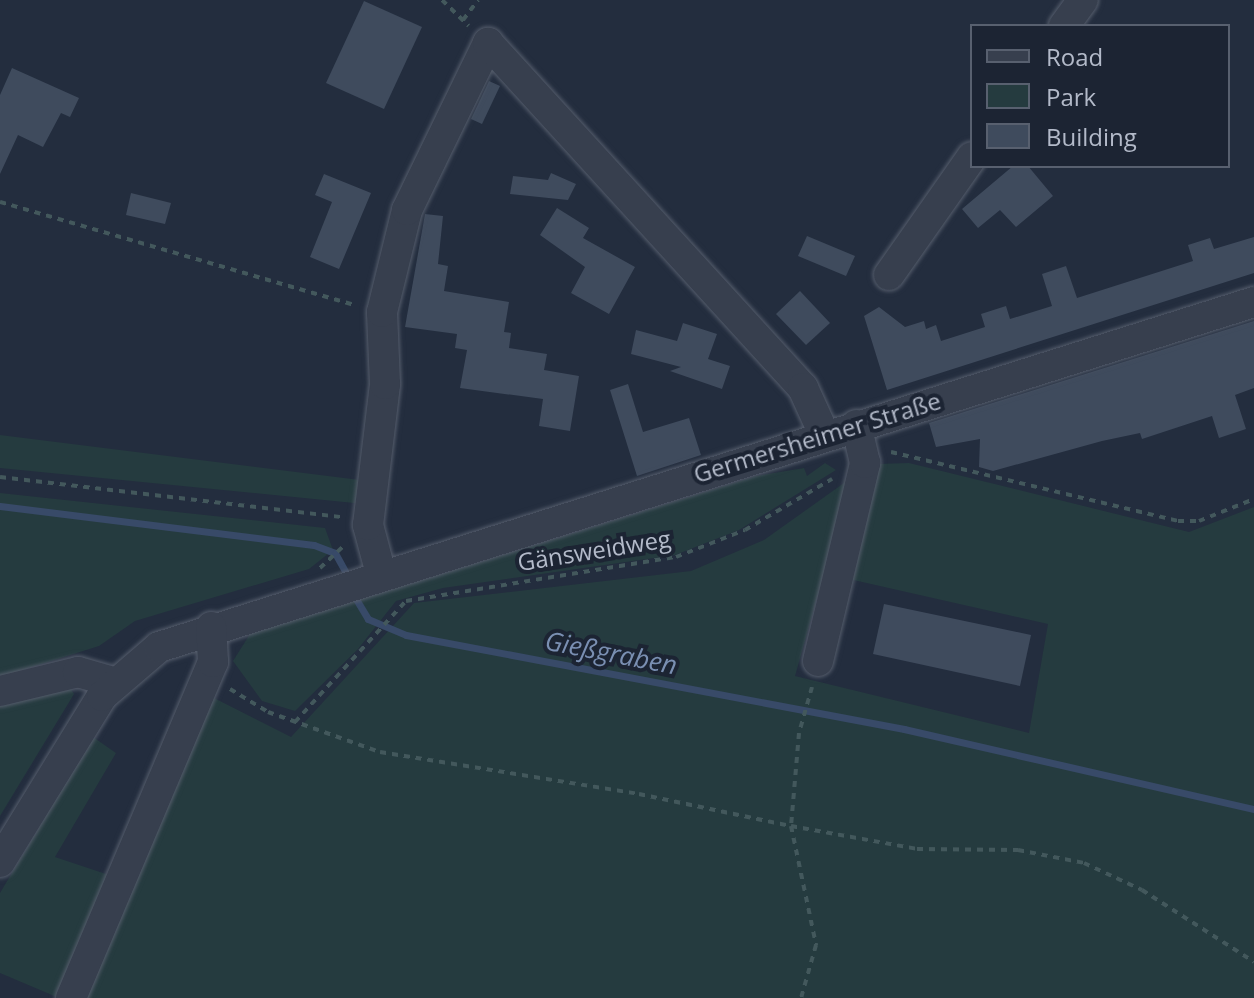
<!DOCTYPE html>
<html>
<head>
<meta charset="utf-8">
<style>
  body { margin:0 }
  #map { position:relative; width:1254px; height:998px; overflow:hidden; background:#232d3e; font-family:"Open Sans",sans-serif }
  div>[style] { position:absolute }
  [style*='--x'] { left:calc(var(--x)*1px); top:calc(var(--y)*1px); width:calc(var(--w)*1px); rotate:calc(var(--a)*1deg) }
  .green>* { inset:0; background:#253b3f }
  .stream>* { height:7px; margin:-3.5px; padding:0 3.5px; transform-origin:3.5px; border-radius:3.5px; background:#384a68 }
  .building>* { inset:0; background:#3f4b5d }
  .path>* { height:4px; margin-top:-2px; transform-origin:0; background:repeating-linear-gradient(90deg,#43585c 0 6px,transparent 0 12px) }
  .roads { filter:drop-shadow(0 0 2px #555d6c) drop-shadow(0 0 2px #555d6c) }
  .minor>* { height:30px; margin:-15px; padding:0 15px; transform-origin:15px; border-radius:15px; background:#373f4e }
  span { translate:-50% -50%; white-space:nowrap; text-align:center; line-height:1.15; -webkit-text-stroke:8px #1c2433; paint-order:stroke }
  .street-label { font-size:24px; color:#b3bac9 }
  .water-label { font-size:26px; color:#7a8fb2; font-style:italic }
  .legend { position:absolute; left:970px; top:24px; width:260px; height:144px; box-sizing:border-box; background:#1c2433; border:2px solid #58606f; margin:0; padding:10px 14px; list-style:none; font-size:24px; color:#b3bac9 }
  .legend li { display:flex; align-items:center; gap:16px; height:40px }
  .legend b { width:40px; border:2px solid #58606f }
</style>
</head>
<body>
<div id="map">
  <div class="green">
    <div style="clip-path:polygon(0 435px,368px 481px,364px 504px,0 468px)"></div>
    <div style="clip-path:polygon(825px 463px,836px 470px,739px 530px,675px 555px,443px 588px,396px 601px,358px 649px,295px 711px,262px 701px,233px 661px,250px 634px,756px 476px,804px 468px,807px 476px)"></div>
    <div style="clip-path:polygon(909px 463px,1189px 532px,1254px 507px,1254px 998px,80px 998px,208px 695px,291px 737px,414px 603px,691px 571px,764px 540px,851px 478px,795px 676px,1029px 733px,1048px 624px,849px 579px,877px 464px)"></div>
    <div style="clip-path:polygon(0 493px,325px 528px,333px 550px,309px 569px,135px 621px,99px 646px,0 677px)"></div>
    <div style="clip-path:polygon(70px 688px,74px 694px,0 816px,0 699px)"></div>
    <div style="clip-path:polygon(93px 737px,116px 753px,55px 857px,115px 877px,59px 998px,0 973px,0 893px)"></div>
  </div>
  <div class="stream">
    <div style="--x:0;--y:506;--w:316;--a:7.1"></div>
    <div style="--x:314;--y:545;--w:22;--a:21"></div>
    <div style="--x:335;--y:553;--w:29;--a:61"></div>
    <div style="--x:353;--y:594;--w:29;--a:59"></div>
    <div style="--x:368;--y:619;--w:41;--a:22.8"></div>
    <div style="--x:406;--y:635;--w:507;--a:10.69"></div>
    <div style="--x:904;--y:729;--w:359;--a:12.9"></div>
  </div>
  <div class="building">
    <div style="clip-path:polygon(364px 1px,422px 27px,384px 109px,326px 83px)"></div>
    <div style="clip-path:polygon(12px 68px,79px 98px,70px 117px,61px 113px,43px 147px,18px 135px,0 174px,0 95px)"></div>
    <div style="clip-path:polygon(489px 81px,500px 86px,482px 124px,471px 119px)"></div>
    <div style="clip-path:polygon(1013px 166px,1028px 166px,1053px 196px,1016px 227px,1000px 210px,978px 228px,962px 209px)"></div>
    <div style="clip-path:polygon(551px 173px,576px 184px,568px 200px,510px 194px,513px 176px,548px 180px)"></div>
    <div style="clip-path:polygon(324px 174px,371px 193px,339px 269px,310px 257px,332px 202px,315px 195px)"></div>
    <div style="clip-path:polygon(131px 193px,171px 203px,165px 224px,126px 215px)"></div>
    <div style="clip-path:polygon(557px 208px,589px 228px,583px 238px,635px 267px,609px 314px,571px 293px,585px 267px,540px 235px)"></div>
    <div style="clip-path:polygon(425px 214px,443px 216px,438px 264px,448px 266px,444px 291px,509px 302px,504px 332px,511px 333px,509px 348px,547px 354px,544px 370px,579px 376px,570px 431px,539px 426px,543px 399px,460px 388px,467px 350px,455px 348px,457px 334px,405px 327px)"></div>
    <div style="clip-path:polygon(807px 236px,855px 256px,846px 276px,798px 256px)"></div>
    <div style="clip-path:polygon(1254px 237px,1254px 273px,887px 390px,864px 316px,879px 307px,905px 327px,924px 321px,926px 329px,936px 325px,941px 341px,985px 327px,981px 314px,1006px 306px,1010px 319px,1052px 306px,1042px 274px,1066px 266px,1077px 298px,1193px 261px,1188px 245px,1210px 238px,1214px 249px)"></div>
    <div style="clip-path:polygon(800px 291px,830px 323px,806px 345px,776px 314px)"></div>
    <div style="clip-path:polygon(1254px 321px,1254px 388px,1235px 395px,1246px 429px,1219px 438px,1212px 416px,1142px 439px,1140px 433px,1102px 441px,993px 471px,979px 467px,980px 439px,936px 447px,929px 423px)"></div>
    <div style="clip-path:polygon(683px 323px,717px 334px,708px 359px,730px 366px,722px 389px,670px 371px,681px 367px,631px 354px,636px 330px,677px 341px)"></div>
    <div style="clip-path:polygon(628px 384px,643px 432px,689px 418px,701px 455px,637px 476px,610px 390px)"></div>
    <div style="clip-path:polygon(884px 604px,1031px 635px,1020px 686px,873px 654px)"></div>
  </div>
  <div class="path">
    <div style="--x:442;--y:0;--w:37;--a:44"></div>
    <div style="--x:463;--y:20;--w:25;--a:-53"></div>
    <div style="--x:0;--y:202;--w:370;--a:16.2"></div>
    <div style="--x:891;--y:452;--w:295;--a:13.5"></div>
    <div style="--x:1178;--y:521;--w:21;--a:0"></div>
    <div style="--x:1199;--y:521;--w:59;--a:-21.8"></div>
    <div style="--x:0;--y:477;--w:344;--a:6.7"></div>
    <div style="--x:320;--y:568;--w:35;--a:-43"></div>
    <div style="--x:812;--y:687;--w:48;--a:105.8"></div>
    <div style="--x:799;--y:733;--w:93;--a:94.9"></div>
    <div style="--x:791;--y:826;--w:128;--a:10.3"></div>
    <div style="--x:917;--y:849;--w:101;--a:0.6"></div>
    <div style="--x:1018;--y:850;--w:67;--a:11.1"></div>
    <div style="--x:1084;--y:863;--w:64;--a:25"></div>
    <div style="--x:1142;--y:890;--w:133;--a:32.7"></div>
    <div style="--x:230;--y:689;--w:44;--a:31.2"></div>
    <div style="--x:268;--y:712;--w:119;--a:19.7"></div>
    <div style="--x:380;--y:752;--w:262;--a:9.2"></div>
    <div style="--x:639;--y:794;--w:155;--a:11.9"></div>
    <div style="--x:791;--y:826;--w:122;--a:78.1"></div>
    <div style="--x:816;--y:945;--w:55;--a:105.8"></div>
    <div style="--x:295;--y:722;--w:164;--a:-47.5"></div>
    <div style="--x:406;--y:601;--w:274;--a:-9.3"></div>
    <div style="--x:676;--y:557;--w:74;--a:-21.4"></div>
    <div style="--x:745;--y:530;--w:101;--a:-30.4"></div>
  </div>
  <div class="roads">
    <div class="minor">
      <div style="--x:1064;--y:26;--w:32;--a:-54"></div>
      <div style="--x:889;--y:275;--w:144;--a:-54.9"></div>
      <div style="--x:381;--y:574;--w:51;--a:-104.9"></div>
      <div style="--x:368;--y:525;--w:142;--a:-83.1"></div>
      <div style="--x:385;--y:384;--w:72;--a:-92.4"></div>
      <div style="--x:382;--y:312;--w:105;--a:-76.2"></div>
      <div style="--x:407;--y:210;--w:186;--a:-64.1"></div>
      <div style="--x:488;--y:43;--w:467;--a:47.6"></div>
      <div style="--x:803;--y:388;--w:51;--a:65.5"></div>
      <div style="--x:818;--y:661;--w:204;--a:-76.6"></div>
      <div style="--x:865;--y:463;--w:39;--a:-103"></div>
      <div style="--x:0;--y:691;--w:80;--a:-13.7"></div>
      <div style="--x:78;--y:672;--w:37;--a:16"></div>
      <div style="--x:0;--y:862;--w:195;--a:-58.4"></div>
      <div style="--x:102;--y:696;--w:75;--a:-40.7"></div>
      <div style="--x:159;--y:647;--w:1148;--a:-17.49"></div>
      <div style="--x:71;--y:998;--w:365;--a:-67.1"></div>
      <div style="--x:213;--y:662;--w:35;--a:-93"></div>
    </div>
  </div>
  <div class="street-label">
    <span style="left:817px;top:437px;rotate:-17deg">Germersheimer Straße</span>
    <span style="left:594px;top:550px;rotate:-9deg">Gänsweidweg</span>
  </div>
  <div class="water-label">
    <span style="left:611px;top:653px;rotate:11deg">Gießgraben</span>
  </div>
  <ul class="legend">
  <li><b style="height:10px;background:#373f4e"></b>Road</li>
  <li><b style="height:22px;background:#253b3f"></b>Park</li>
  <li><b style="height:22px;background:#3f4b5d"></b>Building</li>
  </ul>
</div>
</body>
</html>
